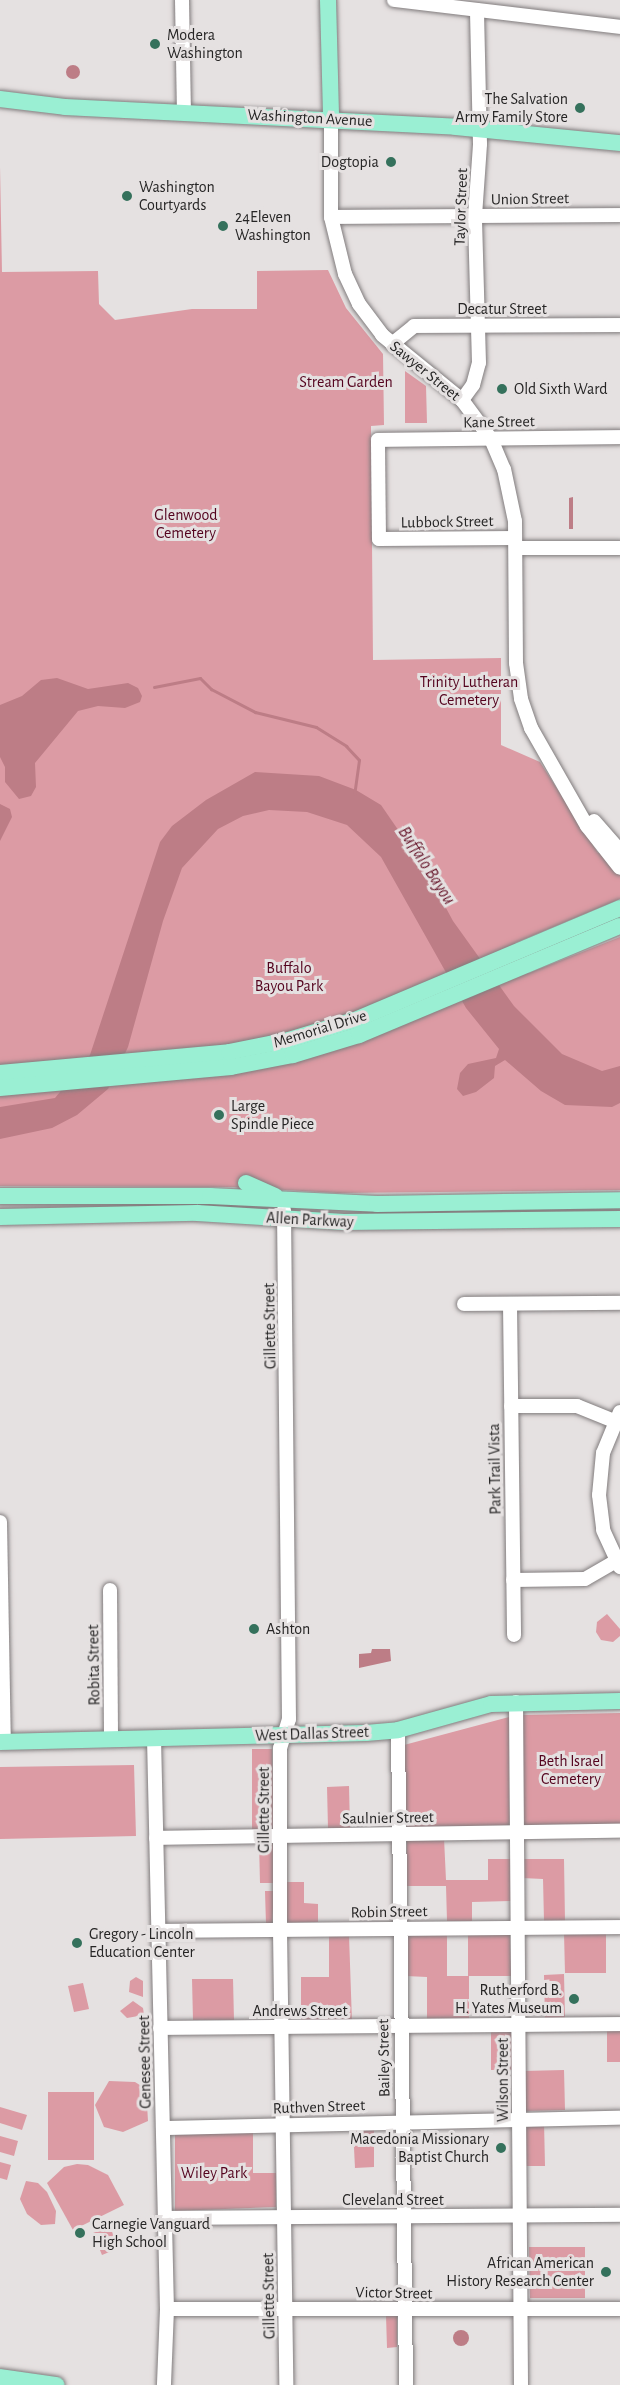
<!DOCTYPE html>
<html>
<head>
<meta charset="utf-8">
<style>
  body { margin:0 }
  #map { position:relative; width:620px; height:2385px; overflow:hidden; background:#e5e1e1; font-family:"Alegreya Sans",sans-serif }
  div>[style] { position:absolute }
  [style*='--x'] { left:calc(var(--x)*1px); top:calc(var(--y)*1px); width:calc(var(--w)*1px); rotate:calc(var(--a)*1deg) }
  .green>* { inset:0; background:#dc9ba4 }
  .water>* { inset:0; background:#bd7d86 }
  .round { border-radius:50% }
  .stream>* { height:3px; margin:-1.5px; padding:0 1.5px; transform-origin:1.5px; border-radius:1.5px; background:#bd7d86 }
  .roads { filter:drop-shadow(0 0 2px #817c7d) drop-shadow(0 0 2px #817c7d) }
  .minor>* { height:14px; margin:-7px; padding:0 7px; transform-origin:7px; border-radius:7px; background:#fff }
  .major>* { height:16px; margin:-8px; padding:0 8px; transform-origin:8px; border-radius:8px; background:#9aefd3 }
  .dots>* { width:16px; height:16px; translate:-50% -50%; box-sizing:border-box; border:3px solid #e5e1e1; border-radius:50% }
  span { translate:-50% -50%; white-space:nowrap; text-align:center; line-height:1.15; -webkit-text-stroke:6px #e5e1e1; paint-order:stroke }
  .poi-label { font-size:16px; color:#262525 }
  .left { translate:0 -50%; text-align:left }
  .right { translate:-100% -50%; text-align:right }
  .street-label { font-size:16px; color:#262525 }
  .park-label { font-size:16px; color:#54031e }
  .water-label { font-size:18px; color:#691a2e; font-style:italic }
</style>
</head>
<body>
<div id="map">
  <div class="green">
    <div style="clip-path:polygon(0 166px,2px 272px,98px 271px,99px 304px,115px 320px,192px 309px,257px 309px,257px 271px,328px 270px,346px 308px,383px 354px,384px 425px,371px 426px,373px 660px,501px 658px,501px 745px,540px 762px,598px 853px,613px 850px,620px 857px,620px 899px,515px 943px,529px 973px,620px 937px,620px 1190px,338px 1193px,233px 1187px,0 1186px)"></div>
    <div style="clip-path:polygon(405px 371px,426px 386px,427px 423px,405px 423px)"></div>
    <div style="clip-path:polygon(607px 1614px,620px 1629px,620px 1636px,613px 1642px,601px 1640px,596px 1632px,597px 1622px)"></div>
    <div style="clip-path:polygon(620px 1713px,620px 1824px,521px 1825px,522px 1715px)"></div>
    <div style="clip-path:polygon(509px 1717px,510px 1826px,405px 1827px,404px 1745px)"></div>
    <div style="clip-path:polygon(252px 1749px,272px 1749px,274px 1830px,252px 1831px)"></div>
    <div style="clip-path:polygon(134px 1765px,136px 1836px,0 1839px,0 1767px)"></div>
    <div style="clip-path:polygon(349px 1786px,350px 1828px,328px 1828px,327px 1787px)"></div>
    <div style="clip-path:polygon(444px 1838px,446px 1880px,488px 1880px,488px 1859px,511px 1859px,511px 1901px,472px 1902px,472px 1921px,447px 1921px,446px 1886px,406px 1886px,407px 1839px)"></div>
    <div style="clip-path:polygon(259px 1842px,274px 1842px,274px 1883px,260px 1883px)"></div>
    <div style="clip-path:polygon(522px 1859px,564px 1859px,565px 1921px,544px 1921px,543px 1879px,522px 1878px)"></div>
    <div style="clip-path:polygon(286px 1882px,304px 1882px,304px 1903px,318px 1904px,318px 1922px,285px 1923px)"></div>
    <div style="clip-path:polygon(265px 1891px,274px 1891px,272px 1924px,266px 1924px)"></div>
    <div style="clip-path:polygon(606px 1932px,606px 1973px,565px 1973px,564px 1933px)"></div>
    <div style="clip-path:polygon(447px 1934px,447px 1976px,468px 1976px,468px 1934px,510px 1934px,511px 1976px,469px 1976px,469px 2021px,427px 2021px,427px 1977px,406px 1976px,406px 1935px)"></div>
    <div style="clip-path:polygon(329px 1935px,349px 1935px,352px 2022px,301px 2022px,301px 1977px,329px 1977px)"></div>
    <div style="clip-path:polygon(564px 1974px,565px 2019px,545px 2020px,544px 1975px)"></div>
    <div style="clip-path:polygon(136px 1977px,143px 1981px,143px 1997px,129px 1992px,130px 1981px)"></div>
    <div style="clip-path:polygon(192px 1979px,233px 1979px,234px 2020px,193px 2020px)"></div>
    <div style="clip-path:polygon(83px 1983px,89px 2009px,74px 2012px,68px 1986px)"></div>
    <div style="clip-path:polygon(133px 2001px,143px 2008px,144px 2015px,127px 2018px,120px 2011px)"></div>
    <div style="clip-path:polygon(607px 2029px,620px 2029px,620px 2062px,607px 2062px)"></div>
    <div style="clip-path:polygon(491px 2030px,513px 2030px,514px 2070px,491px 2070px)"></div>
    <div style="clip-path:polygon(564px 2070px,565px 2110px,524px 2111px,523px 2071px)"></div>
    <div style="clip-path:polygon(109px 2081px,135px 2082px,146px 2089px,148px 2121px,123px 2132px,104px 2127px,95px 2105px)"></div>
    <div style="clip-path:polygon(48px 2092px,94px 2092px,94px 2160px,48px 2160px)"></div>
    <div style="clip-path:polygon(0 2107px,27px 2115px,22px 2130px,0 2123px)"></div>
    <div style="clip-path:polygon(544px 2122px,545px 2166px,523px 2166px,525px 2123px)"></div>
    <div style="clip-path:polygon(353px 2128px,374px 2128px,374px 2167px,355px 2168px)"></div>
    <div style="clip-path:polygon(253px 2132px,253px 2173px,276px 2173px,276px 2207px,175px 2211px,175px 2135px)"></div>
    <div style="clip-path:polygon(0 2136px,18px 2141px,14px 2156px,0 2152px)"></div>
    <div style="clip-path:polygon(0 2162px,11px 2165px,7px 2180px,0 2178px)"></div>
    <div style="clip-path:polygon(77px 2164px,88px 2165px,108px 2175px,124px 2205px,73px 2230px,47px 2183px,64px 2167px)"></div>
    <div style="clip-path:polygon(26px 2181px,38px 2183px,47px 2192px,56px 2211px,55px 2224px,41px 2225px,27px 2214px,20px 2199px)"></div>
    <div style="clip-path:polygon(110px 2227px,119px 2248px,102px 2255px,93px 2233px)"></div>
    <div style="clip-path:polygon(529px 2247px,585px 2247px,585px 2298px,530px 2298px)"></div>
    <div style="clip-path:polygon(386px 2315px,397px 2315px,397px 2347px,387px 2348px)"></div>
  </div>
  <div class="water">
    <div class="round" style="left:66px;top:65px;width:14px;height:14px"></div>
    <div style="clip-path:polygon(573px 497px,573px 529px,569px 529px,569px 498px)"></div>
    <div style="clip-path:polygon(57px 678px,88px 689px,128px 683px,138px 688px,142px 696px,140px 702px,125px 708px,98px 706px,78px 711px,35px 763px,36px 787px,31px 796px,19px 799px,5px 782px,5px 767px,0 757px,0 705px,22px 696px,41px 680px)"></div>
    <div style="clip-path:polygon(255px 772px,319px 776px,356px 790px,381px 805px,425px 869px,453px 921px,514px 1006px,562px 1054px,602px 1071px,620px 1066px,620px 1103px,612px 1107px,565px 1105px,541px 1091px,505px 1060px,495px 1066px,494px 1078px,476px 1092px,463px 1096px,457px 1089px,460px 1073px,468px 1064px,496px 1058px,499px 1049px,466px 1008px,381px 857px,347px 825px,307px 812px,269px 810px,243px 816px,218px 829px,182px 868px,163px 921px,128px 1047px,108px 1089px,77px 1115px,52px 1128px,0 1139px,0 1107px,55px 1098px,90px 1055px,160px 842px,172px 826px,206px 800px)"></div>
    <div style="clip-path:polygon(0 804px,10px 809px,12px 817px,0 841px)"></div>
    <div style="clip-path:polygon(372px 1649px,390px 1649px,391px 1661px,359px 1668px,359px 1654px,371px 1653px)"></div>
    <div class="round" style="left:453px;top:2330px;width:16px;height:16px"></div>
  </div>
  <div class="stream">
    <div style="--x:154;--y:687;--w:47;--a:-11.1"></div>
    <div style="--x:200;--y:678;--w:16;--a:45"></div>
    <div style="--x:211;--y:689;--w:50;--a:27.6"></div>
    <div style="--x:255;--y:712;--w:63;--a:13.8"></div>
    <div style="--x:316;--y:727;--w:36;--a:32"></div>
    <div style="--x:346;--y:746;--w:19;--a:47"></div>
    <div style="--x:359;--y:760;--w:34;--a:98"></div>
  </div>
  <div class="roads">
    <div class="minor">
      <div style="--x:182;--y:0;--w:112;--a:89"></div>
      <div style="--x:394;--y:0;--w:228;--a:6.8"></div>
      <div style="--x:331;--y:118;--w:99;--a:90"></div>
      <div style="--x:331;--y:217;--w:59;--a:76.2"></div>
      <div style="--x:345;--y:274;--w:33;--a:65"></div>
      <div style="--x:359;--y:304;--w:39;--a:53"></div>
      <div style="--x:382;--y:335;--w:103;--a:39.1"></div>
      <div style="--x:462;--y:400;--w:49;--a:53.4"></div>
      <div style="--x:491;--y:439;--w:33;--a:67"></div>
      <div style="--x:504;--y:469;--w:53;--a:78.1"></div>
      <div style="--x:515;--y:521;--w:142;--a:89.6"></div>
      <div style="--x:516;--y:663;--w:36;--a:82"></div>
      <div style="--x:521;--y:699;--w:31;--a:71"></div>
      <div style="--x:531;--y:728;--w:113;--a:60.3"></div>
      <div style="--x:587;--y:826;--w:53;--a:51.8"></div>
      <div style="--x:331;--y:217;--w:289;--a:-0.4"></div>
      <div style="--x:392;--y:344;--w:28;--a:-39"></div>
      <div style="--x:414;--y:326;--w:206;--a:-0.3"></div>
      <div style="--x:462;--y:400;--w:19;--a:-54"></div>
      <div style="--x:473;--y:385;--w:23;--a:-75"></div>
      <div style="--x:479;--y:363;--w:147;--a:-91.6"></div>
      <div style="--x:475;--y:216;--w:72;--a:-86"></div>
      <div style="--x:480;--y:144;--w:134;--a:-91.3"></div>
      <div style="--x:515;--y:538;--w:136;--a:179.6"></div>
      <div style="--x:379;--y:539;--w:99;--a:-90.6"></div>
      <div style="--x:378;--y:440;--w:242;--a:-0.7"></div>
      <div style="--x:516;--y:548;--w:104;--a:0"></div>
      <div style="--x:594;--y:821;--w:40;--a:49"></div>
      <div style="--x:284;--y:1210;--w:509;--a:89.44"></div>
      <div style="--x:289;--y:1719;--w:30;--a:107"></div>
      <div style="--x:280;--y:1748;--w:182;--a:90"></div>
      <div style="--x:280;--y:1930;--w:455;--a:89.2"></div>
      <div style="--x:464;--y:1304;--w:156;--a:-0.4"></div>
      <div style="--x:510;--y:1304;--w:331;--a:89.3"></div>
      <div style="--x:511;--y:1406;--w:66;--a:0"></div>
      <div style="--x:577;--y:1406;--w:40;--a:22"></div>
      <div style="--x:620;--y:1412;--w:44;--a:112.5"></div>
      <div style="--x:603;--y:1453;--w:42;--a:95.4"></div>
      <div style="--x:599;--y:1495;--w:35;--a:83"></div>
      <div style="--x:603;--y:1530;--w:41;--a:65.3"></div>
      <div style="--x:0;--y:1522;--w:219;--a:89"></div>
      <div style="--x:513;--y:1580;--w:72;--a:-0.8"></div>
      <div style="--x:585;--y:1579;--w:34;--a:-30"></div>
      <div style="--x:110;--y:1590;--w:149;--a:89.6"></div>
      <div style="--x:516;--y:1702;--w:683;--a:89.58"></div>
      <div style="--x:398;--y:1730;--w:655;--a:89.3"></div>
      <div style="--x:154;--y:1738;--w:571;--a:88.7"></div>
      <div style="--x:167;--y:2309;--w:76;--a:92.3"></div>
      <div style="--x:156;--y:1838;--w:464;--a:-0.9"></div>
      <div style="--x:158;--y:1931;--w:462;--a:-0.5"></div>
      <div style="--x:160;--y:2028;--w:460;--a:-0.5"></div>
      <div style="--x:163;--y:2128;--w:457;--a:-1.3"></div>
      <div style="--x:165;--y:2218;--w:455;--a:-0.4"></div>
      <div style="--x:167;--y:2309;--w:453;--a:0"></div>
    </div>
    <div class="major">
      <div style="--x:328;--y:0;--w:118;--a:88.5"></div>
      <div style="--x:0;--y:99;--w:65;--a:7"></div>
      <div style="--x:65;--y:107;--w:392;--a:2.9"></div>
      <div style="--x:456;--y:127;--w:165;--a:5.6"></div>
      <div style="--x:0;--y:1073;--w:230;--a:-5.2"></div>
      <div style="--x:229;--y:1052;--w:61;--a:-11.3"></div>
      <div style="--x:289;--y:1040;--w:69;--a:-16.9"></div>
      <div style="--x:355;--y:1020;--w:288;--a:-22.9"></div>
      <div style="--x:0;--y:1088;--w:232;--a:-5.2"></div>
      <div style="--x:231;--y:1067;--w:63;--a:-11"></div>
      <div style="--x:293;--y:1055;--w:69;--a:-16.9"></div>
      <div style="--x:359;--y:1035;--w:283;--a:-22.7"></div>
      <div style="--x:246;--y:1183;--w:32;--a:24"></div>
      <div style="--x:0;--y:1196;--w:210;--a:0"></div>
      <div style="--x:210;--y:1196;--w:167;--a:2.7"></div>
      <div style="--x:377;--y:1204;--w:243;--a:-0.9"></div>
      <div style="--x:0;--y:1217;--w:197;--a:-1.2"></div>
      <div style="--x:197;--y:1213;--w:147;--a:3.5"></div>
      <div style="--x:344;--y:1222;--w:276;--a:-0.6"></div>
      <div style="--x:0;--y:1742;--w:366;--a:-1.4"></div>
      <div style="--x:366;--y:1733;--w:32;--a:-5"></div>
      <div style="--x:398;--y:1730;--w:97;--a:-15.6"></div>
      <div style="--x:491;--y:1704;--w:129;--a:-1.3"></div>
      <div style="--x:0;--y:2377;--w:57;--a:8.1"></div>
    </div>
  </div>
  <div class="dots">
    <div style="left:155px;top:44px;background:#35715c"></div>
    <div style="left:580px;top:108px;background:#35715c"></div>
    <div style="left:391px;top:162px;background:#35715c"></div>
    <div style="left:127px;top:196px;background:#35715c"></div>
    <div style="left:223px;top:226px;background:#35715c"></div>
    <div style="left:502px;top:389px;background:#35715c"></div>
    <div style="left:219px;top:1115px;background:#35715c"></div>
    <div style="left:254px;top:1629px;background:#35715c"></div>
    <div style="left:77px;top:1943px;background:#35715c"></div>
    <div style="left:574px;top:1999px;background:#35715c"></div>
    <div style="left:501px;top:2148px;background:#35715c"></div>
    <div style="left:80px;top:2233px;background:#35715c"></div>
    <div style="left:606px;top:2272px;background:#35715c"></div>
  </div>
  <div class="poi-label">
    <span class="left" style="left:167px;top:44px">Modera<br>Washington</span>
    <span class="right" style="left:568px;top:108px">The Salvation<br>Army Family Store</span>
    <span class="right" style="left:379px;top:162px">Dogtopia</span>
    <span class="left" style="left:139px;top:196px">Washington<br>Courtyards</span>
    <span class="left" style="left:235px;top:226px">24Eleven<br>Washington</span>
    <span class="left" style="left:514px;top:389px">Old Sixth Ward</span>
    <span class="left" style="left:231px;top:1115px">Large<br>Spindle Piece</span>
    <span class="left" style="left:266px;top:1629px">Ashton</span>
    <span class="left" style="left:89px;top:1943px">Gregory - Lincoln<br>Education Center</span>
    <span class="right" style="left:562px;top:1999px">Rutherford B.<br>H. Yates Museum</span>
    <span class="right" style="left:489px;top:2148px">Macedonia Missionary<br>Baptist Church</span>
    <span class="left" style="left:92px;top:2233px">Carnegie Vanguard<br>High School</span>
    <span class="right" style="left:594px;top:2272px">African American<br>History Research Center</span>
  </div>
  <div class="street-label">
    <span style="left:310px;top:118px;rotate:3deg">Washington Avenue</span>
    <span style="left:530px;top:199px;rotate:-1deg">Union Street</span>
    <span style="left:461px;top:207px;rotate:-88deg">Taylor Street</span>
    <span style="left:502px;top:309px">Decatur Street</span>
    <span style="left:425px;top:371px;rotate:39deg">Sawyer Street</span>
    <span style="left:499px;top:422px;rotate:-1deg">Kane Street</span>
    <span style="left:447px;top:522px;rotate:-1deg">Lubbock Street</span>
    <span style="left:320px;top:1029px;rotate:-17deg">Memorial Drive</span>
    <span style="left:310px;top:1220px;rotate:3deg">Allen Parkway</span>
    <span style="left:270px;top:1326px;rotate:-91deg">Gillette Street</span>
    <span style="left:495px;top:1469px;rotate:-91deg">Park Trail Vista</span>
    <span style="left:94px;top:1665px;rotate:-91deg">Robita Street</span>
    <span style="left:312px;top:1734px;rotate:-2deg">West Dallas Street</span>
    <span style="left:264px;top:1810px;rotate:-90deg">Gillette Street</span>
    <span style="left:388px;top:1818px;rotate:-1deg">Saulnier Street</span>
    <span style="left:389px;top:1912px;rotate:-1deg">Robin Street</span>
    <span style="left:300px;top:2011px">Andrews Street</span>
    <span style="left:384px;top:2058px;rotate:-91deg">Bailey Street</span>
    <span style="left:145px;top:2062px;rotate:-91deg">Genesee Street</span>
    <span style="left:503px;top:2080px;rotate:-90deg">Wilson Street</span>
    <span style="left:319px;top:2107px;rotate:-2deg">Ruthven Street</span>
    <span style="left:393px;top:2200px">Cleveland Street</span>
    <span style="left:394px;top:2293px;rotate:1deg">Victor Street</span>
    <span style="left:269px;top:2296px;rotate:-91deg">Gillette Street</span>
  </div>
  <div class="park-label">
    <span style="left:346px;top:382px">Stream Garden</span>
    <span style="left:186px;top:524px">Glenwood<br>Cemetery</span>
    <span style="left:469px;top:691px">Trinity Lutheran<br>Cemetery</span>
    <span style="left:289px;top:977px">Buffalo<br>Bayou Park</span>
    <span style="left:571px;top:1770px">Beth Israel<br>Cemetery</span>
    <span style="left:214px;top:2173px">Wiley Park</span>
  </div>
  <div class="water-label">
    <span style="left:426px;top:866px;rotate:57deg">Buffalo Bayou</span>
  </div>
</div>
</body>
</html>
